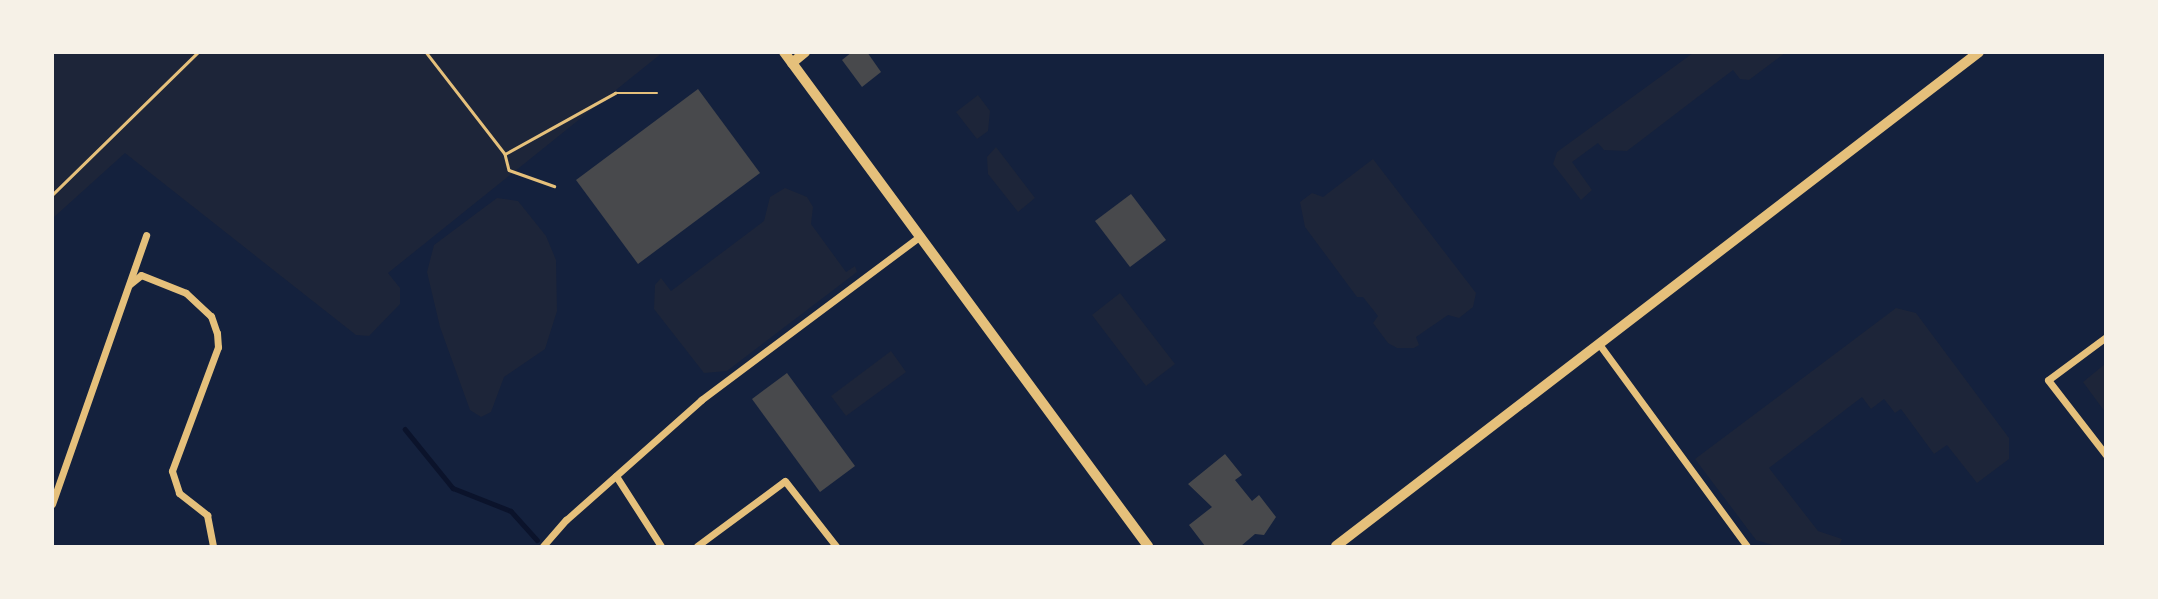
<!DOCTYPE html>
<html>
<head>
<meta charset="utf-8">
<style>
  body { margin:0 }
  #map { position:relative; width:2158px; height:599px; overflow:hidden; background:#14213d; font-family:"DM Sans",sans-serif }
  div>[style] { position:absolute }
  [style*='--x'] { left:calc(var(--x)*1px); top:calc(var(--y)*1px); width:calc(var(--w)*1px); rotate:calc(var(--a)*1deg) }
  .green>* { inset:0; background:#1d2539 }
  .stream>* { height:4.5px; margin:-2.25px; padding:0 2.25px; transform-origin:2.25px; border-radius:2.25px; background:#0b132b }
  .building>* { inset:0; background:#48494c }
  .path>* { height:2.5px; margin:-1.25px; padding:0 1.25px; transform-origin:1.25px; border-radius:1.25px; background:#e5c07b }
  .minor>* { height:7px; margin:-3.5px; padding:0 3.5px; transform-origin:3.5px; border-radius:3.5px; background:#e5c07b }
  .secondary>* { height:10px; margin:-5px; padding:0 5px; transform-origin:5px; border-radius:5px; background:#e5c07b }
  span { translate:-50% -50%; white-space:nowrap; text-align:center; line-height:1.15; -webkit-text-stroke:6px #f6f1e7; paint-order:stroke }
  .frame { position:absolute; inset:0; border:54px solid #f6f1e7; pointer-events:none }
</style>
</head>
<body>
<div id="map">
  <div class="green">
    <div style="clip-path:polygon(53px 53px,662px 53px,388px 273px,400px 288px,400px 304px,369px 336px,356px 335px,125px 153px,53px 218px)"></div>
    <div style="clip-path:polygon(1693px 53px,1785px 53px,1749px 80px,1740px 79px,1733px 70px,1627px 151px,1604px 150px,1598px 143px,1572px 162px,1592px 190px,1581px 200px,1553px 164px,1557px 152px)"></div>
    <div style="clip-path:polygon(978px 95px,990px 111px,988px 131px,977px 139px,956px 112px)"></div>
    <div style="clip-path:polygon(996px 147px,1035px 198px,1018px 212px,988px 174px,987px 157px)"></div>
    <div style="clip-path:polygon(1373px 159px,1476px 293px,1473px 307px,1459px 318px,1448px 315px,1416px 337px,1419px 345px,1414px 348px,1397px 348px,1388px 343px,1373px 323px,1378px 316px,1363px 297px,1357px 297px,1305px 227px,1300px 202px,1312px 193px,1323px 197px)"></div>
    <div style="clip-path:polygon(785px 188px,807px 197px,813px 207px,811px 224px,846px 272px,855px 266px,857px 272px,727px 371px,704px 373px,654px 309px,655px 285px,661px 278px,671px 291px,764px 221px,770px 197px)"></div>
    <div style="clip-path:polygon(497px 198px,518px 201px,546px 236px,556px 260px,557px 311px,545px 349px,504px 377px,491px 412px,481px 417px,470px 410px,440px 327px,427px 272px,434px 245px)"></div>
    <div style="clip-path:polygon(1120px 293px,1175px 364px,1146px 386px,1092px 315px)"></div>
    <div style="clip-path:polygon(1896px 308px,1916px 313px,2009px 438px,2009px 459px,1977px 483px,1947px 445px,1934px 454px,1901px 409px,1895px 413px,1884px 399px,1871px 409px,1862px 397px,1769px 468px,1818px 531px,1842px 539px,1839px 546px,1776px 546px,1756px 540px,1695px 459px)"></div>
    <div style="clip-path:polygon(891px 351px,906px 372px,846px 416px,831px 396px)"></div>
    <div style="clip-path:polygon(2105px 364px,2105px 412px,2083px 382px)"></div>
  </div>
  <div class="stream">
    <div style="--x:405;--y:429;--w:76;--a:50.9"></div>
    <div style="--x:453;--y:488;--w:62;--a:21.6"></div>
    <div style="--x:511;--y:511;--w:39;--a:48"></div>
  </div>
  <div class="building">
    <div style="clip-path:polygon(852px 52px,867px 52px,881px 72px,862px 87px,842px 60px)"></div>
    <div style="clip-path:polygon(698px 89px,760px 173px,638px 264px,576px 180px)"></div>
    <div style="clip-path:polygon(1131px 194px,1166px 240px,1130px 267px,1095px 221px)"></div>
    <div style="clip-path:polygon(787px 373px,855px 466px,820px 492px,752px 399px)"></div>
    <div style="clip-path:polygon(1225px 454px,1242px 475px,1235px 480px,1252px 501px,1259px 495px,1276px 517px,1264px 535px,1255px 534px,1241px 546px,1205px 546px,1189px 525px,1212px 507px,1188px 484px)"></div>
  </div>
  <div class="path">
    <div style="--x:426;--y:52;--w:129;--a:52.2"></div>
    <div style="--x:505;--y:154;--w:16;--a:76"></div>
    <div style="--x:509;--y:170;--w:48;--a:19.6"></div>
    <div style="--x:505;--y:154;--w:126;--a:-29"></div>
    <div style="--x:615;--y:93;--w:42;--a:0"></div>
    <div style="--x:52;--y:195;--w:204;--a:-44.4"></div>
  </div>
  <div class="minor">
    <div style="--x:130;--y:284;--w:14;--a:-39"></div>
    <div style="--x:141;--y:275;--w:48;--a:21.8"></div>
    <div style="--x:186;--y:293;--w:34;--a:43"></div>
    <div style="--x:211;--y:316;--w:18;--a:71"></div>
    <div style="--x:217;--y:333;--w:14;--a:86"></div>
    <div style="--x:218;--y:347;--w:132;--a:110.4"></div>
    <div style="--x:172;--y:471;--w:23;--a:72"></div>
    <div style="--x:179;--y:493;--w:36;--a:38"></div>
    <div style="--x:207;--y:515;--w:32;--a:79"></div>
    <div style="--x:2106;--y:337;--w:72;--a:143.4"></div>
    <div style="--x:2048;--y:380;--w:95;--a:52.3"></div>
    <div style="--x:1599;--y:344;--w:250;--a:53.8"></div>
    <div style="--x:616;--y:476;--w:83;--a:57.3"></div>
    <div style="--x:52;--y:504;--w:285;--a:-70.7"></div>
    <div style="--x:543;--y:546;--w:35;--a:-49"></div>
    <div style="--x:566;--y:520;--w:181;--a:-41.6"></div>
    <div style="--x:701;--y:400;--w:274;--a:-36.8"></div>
    <div style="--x:697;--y:546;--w:109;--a:-36.5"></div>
    <div style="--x:785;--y:481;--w:83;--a:51.9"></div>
  </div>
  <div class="secondary">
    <div style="--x:784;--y:52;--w:614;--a:53.62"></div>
    <div style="--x:792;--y:63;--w:17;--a:-40"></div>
    <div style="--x:1336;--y:546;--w:811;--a:-37.53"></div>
  </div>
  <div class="frame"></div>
</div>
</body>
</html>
